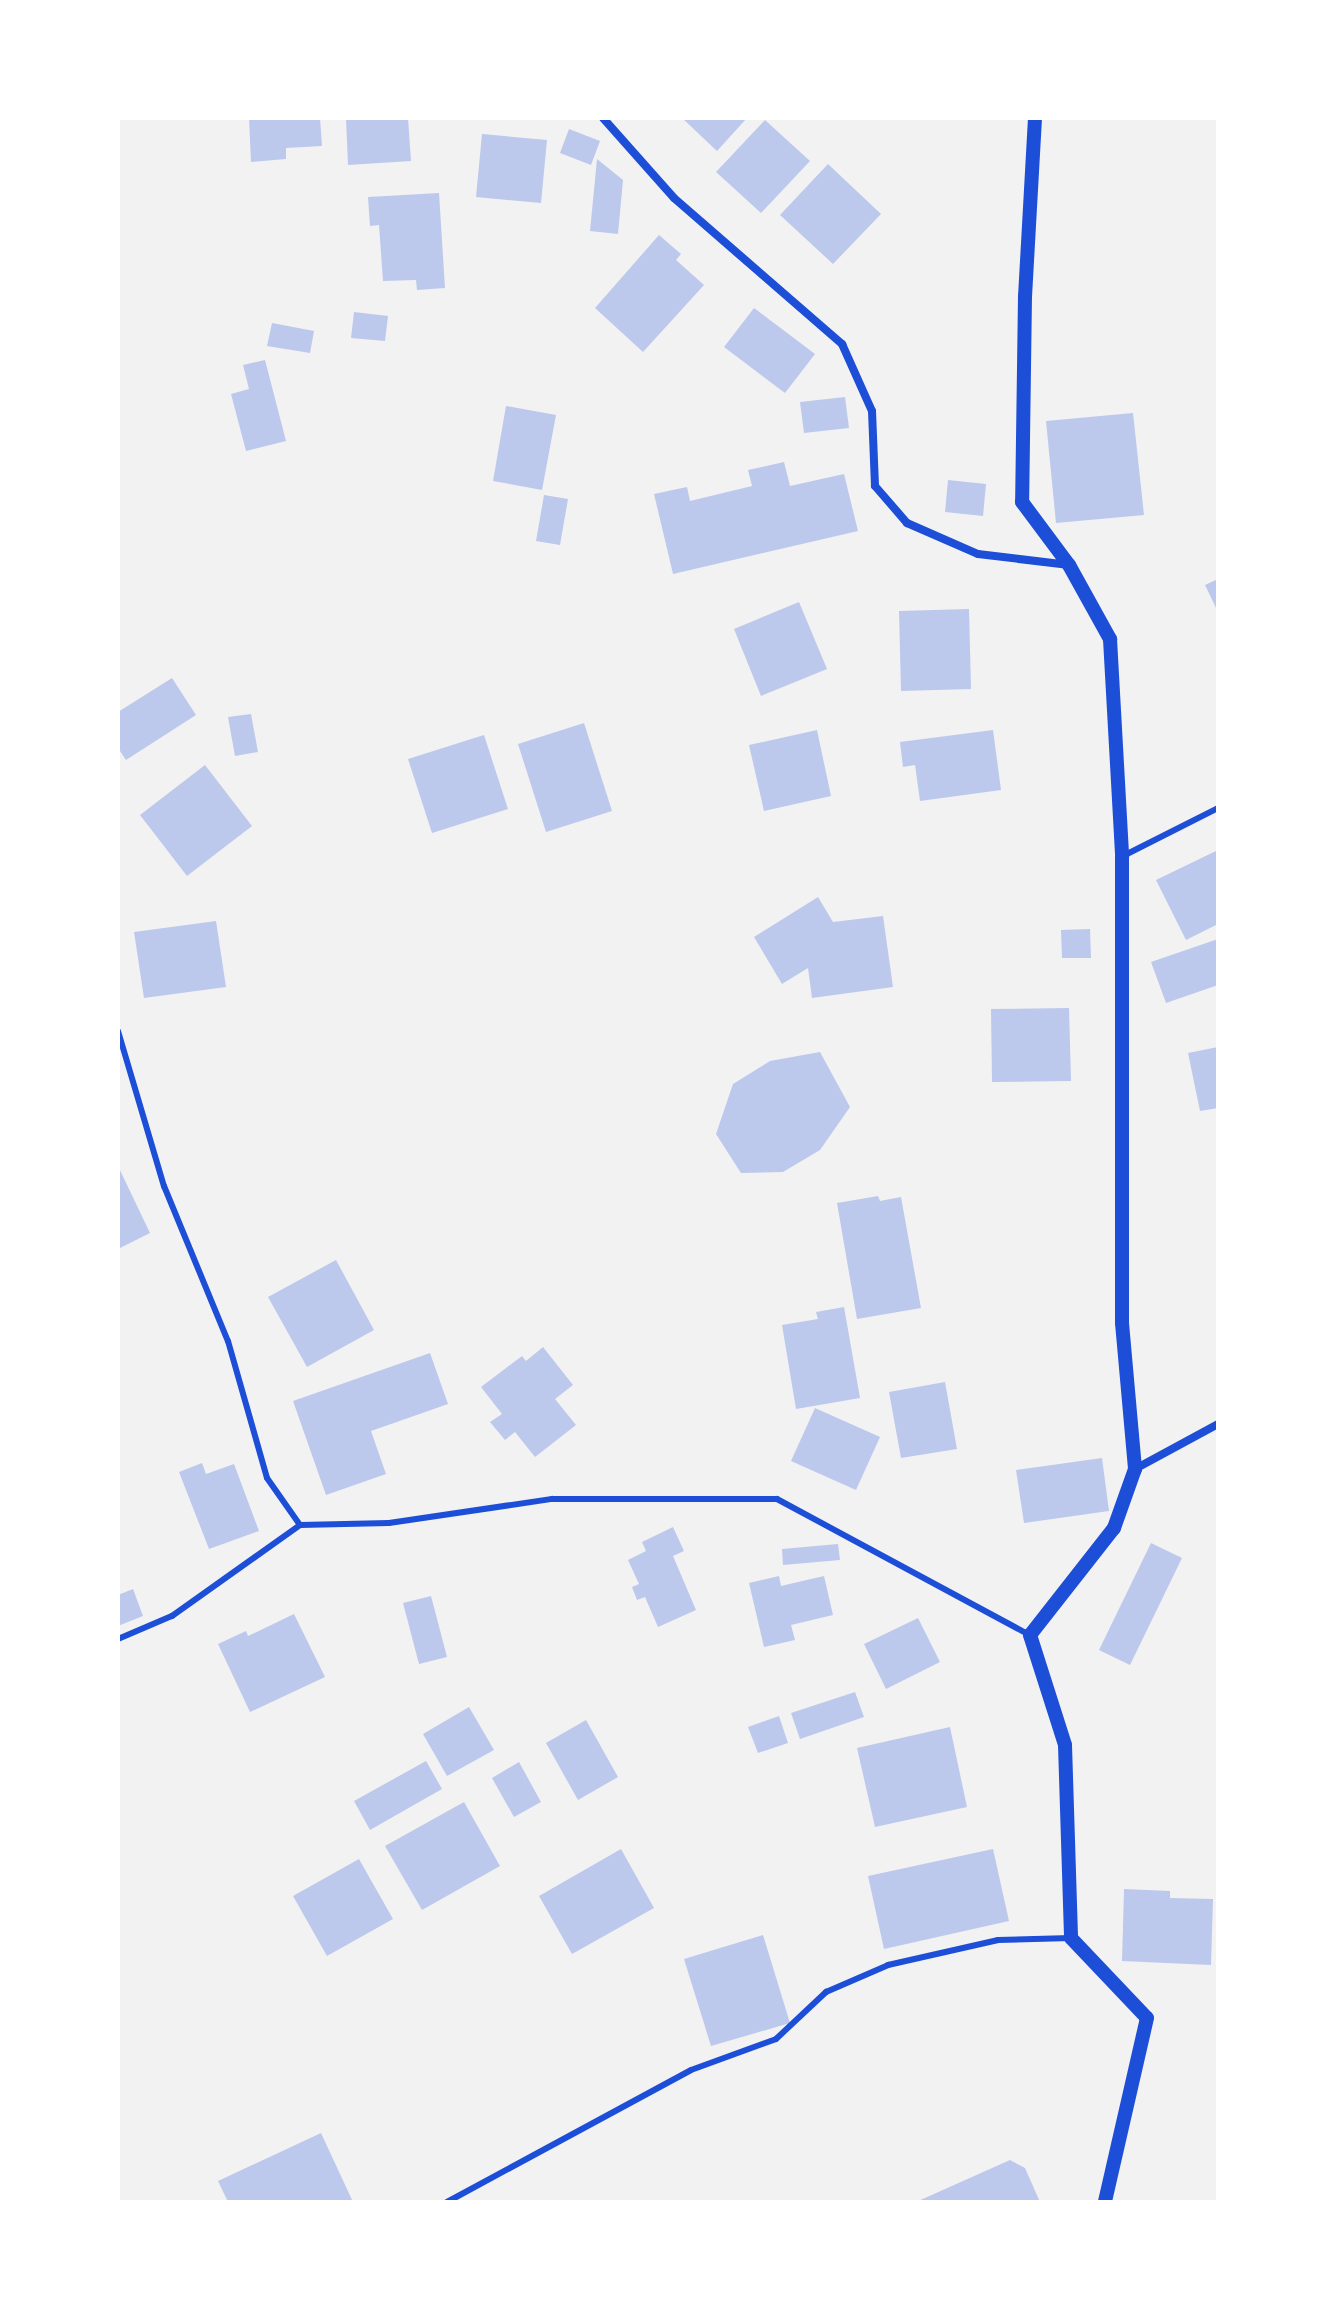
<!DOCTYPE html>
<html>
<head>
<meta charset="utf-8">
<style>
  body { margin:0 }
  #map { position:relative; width:1336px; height:2320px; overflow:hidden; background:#f2f2f2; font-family:"Archivo Narrow",sans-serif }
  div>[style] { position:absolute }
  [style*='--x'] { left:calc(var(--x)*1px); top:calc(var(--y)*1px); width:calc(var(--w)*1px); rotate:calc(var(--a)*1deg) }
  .building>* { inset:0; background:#bdc9ec }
  .service>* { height:6px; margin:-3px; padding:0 3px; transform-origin:3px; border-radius:3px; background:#1d4ed8 }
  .minor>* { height:8px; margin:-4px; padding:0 4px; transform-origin:4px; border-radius:4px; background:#1d4ed8 }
  .tertiary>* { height:14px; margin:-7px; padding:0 7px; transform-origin:7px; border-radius:7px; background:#1d4ed8 }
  span { translate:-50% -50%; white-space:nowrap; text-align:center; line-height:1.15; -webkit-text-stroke:7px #fff; paint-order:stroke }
  .frame { position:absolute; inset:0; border:120px solid #fff; pointer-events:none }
</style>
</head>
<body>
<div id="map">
  <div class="building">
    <div style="clip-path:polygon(249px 118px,320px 118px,322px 146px,286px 148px,286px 159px,251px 162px)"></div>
    <div style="clip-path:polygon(346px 118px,408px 118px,411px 161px,348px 165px)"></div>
    <div style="clip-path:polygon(682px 118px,747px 118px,717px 151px)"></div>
    <div style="clip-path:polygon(765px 120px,810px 161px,761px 213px,716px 172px)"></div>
    <div style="clip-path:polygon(569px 129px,600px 141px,591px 165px,560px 153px)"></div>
    <div style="clip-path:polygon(482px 134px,547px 140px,541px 203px,476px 197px)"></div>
    <div style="clip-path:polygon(597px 159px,623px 180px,618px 234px,590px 231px)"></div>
    <div style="clip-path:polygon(828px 164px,881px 214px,833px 264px,780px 215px)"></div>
    <div style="clip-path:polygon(439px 193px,445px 288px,417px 290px,416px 280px,383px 281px,379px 225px,370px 226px,368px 197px)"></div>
    <div style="clip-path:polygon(659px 235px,681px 254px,676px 260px,704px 285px,643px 352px,595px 308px)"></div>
    <div style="clip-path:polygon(754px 308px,815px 354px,785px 393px,724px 347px)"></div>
    <div style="clip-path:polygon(354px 312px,388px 316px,385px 341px,351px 338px)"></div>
    <div style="clip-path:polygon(272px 323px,314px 331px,310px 353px,267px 346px)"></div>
    <div style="clip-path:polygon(265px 360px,286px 441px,246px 451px,231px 394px,249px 389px,243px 365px)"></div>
    <div style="clip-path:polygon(845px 397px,849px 428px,804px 433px,800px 402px)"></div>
    <div style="clip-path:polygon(506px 406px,556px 415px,542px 490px,493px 481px)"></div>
    <div style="clip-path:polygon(1133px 413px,1144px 515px,1056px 523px,1046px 421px)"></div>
    <div style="clip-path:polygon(784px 462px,790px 486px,844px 474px,858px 531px,673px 574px,654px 494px,687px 487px,690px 501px,752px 486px,748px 470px)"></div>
    <div style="clip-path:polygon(948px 480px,986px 484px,983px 516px,945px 512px)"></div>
    <div style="clip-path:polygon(544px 495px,568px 499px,560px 545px,536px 541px)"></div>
    <div style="clip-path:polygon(1218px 579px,1218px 612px,1205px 585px)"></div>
    <div style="clip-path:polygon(799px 602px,827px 669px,761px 696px,734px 629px)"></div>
    <div style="clip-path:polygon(969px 609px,971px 689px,901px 691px,899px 611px)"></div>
    <div style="clip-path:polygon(172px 678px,196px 715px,126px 760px,118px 748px,118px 712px)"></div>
    <div style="clip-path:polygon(251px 714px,258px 752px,235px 756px,228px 717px)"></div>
    <div style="clip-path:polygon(584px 723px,612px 811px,546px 832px,518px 744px)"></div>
    <div style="clip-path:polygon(817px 730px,831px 796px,764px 811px,749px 745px)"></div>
    <div style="clip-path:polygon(993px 730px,1001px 790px,920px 801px,915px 765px,903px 767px,900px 742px)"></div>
    <div style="clip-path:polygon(484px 735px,508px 809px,432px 833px,408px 759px)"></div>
    <div style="clip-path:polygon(205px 765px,252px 826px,187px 876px,140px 815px)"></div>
    <div style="clip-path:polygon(1218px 850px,1218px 924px,1186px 940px,1156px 880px)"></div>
    <div style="clip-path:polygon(818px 897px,833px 922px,883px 916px,893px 987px,812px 998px,808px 968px,782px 984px,754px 937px)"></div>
    <div style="clip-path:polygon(216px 921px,226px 987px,144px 998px,134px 932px)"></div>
    <div style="clip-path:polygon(1090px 929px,1091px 958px,1062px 958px,1061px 930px)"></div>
    <div style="clip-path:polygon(1218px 939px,1218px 985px,1166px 1003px,1151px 962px)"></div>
    <div style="clip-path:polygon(1069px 1008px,1071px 1081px,992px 1082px,991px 1009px)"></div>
    <div style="clip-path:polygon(1218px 1047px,1218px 1108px,1200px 1111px,1188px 1053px)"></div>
    <div style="clip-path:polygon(820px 1052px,850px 1107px,820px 1150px,783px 1172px,741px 1173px,716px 1134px,733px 1084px,770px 1061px)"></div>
    <div style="clip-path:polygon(118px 1166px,150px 1233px,118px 1249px)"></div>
    <div style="clip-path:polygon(878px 1196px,880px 1201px,901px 1197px,921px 1308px,857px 1319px,837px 1203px)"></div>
    <div style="clip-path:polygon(336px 1260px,374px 1330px,307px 1367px,268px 1297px)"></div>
    <div style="clip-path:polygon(844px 1307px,860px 1398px,796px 1409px,782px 1325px,818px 1319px,816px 1312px)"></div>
    <div style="clip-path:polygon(543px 1347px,573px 1385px,555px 1399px,576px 1425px,535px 1457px,515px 1432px,505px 1440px,490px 1422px,502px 1414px,481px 1387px,522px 1356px,526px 1361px)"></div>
    <div style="clip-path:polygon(430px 1353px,448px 1404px,371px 1431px,386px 1474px,326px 1495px,293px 1401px)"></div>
    <div style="clip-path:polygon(945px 1382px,957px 1449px,901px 1458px,889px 1392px)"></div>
    <div style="clip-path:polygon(815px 1408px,880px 1437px,856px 1490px,791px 1461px)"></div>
    <div style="clip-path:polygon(1102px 1458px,1109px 1511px,1024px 1523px,1016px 1470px)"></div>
    <div style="clip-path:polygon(202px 1463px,206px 1474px,234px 1464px,259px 1531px,209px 1549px,179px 1472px)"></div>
    <div style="clip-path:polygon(673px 1527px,684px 1551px,673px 1556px,696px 1610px,658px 1627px,645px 1597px,637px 1600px,632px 1587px,639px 1584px,628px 1560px,646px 1551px,642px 1542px)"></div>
    <div style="clip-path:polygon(1151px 1543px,1182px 1558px,1130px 1665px,1099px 1650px)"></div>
    <div style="clip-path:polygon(838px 1544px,840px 1560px,783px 1565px,782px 1549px)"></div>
    <div style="clip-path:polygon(779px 1576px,781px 1586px,824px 1576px,833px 1615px,791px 1625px,795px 1640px,764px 1647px,749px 1583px)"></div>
    <div style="clip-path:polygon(133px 1589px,143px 1616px,118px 1626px,118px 1595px)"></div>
    <div style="clip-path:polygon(431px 1596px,447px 1657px,419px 1664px,403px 1603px)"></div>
    <div style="clip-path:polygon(294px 1614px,325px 1677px,250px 1712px,218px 1644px,246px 1631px,248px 1636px)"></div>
    <div style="clip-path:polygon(918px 1618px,940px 1662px,886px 1689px,864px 1644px)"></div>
    <div style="clip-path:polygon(855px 1692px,864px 1717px,800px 1739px,791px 1713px)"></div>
    <div style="clip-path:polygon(469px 1707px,494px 1750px,447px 1776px,423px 1734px)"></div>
    <div style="clip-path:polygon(779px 1716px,788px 1743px,758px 1753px,748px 1727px)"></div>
    <div style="clip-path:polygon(586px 1720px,618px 1777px,578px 1800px,546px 1743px)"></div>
    <div style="clip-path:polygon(950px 1727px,967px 1807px,875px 1827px,857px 1748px)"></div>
    <div style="clip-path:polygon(426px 1761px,442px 1789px,370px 1830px,354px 1801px)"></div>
    <div style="clip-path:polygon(519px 1762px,541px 1802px,514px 1817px,492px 1778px)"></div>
    <div style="clip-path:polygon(464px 1802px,500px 1866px,422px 1910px,385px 1846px)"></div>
    <div style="clip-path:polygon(621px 1849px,654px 1908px,572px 1954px,539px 1896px)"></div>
    <div style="clip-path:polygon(993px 1849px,1009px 1921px,884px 1949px,868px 1876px)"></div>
    <div style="clip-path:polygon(359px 1859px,393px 1919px,327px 1956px,293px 1896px)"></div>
    <div style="clip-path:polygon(1124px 1889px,1170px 1891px,1170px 1898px,1213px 1899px,1211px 1965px,1122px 1961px)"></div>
    <div style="clip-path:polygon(763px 1935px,790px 2023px,711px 2046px,684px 1959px)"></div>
    <div style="clip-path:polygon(321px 2133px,353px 2202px,228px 2202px,218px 2181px)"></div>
    <div style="clip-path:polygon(1010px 2160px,1025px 2168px,1040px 2202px,916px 2202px)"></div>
  </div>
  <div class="service">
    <div style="--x:1125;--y:855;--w:104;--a:-26.8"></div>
    <div style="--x:118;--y:1031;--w:162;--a:73.5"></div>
    <div style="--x:164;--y:1186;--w:168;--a:67.6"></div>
    <div style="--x:228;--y:1341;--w:142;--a:74.1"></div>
    <div style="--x:267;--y:1478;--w:57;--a:54.9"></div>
    <div style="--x:300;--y:1525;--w:89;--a:-1.3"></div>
    <div style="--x:389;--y:1523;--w:165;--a:-8.4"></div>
    <div style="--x:552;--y:1499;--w:225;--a:0"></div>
    <div style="--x:777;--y:1499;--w:287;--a:28.3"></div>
    <div style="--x:118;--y:1639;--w:59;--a:-23.1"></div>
    <div style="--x:172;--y:1616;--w:157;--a:-35.4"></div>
    <div style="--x:447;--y:2202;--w:277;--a:-28.4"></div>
    <div style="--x:691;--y:2070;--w:90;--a:-20"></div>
    <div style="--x:776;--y:2039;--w:69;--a:-43.2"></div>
    <div style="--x:826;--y:1992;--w:68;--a:-23.5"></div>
    <div style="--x:888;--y:1965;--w:113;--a:-12.8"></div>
    <div style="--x:998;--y:1940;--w:73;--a:-1.6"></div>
  </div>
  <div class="minor">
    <div style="--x:603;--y:118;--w:107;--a:48.4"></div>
    <div style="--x:674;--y:198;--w:223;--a:41"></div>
    <div style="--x:842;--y:344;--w:73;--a:65.9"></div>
    <div style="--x:872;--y:411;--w:75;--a:87.7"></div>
    <div style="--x:875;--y:486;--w:49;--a:49.1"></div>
    <div style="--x:907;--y:523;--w:77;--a:23.6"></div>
    <div style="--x:978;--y:554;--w:92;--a:6.9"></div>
    <div style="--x:1135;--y:1469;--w:94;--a:-28.5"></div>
  </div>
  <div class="tertiary">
    <div style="--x:1035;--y:118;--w:178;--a:93.2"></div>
    <div style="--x:1025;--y:296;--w:206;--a:90.8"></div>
    <div style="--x:1022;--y:502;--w:79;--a:53.3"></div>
    <div style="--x:1069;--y:565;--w:85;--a:61"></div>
    <div style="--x:1110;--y:639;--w:218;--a:86.8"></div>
    <div style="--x:1122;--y:857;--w:466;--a:90"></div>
    <div style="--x:1122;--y:1323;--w:147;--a:84.9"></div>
    <div style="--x:1135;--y:1469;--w:63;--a:109.6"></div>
    <div style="--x:1114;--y:1528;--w:136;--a:128.1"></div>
    <div style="--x:1030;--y:1635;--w:115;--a:72.3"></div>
    <div style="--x:1065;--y:1745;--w:193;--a:88.2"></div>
    <div style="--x:1071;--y:1938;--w:110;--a:46.5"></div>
    <div style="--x:1147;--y:2018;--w:189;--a:102.9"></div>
  </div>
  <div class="frame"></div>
</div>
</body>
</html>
